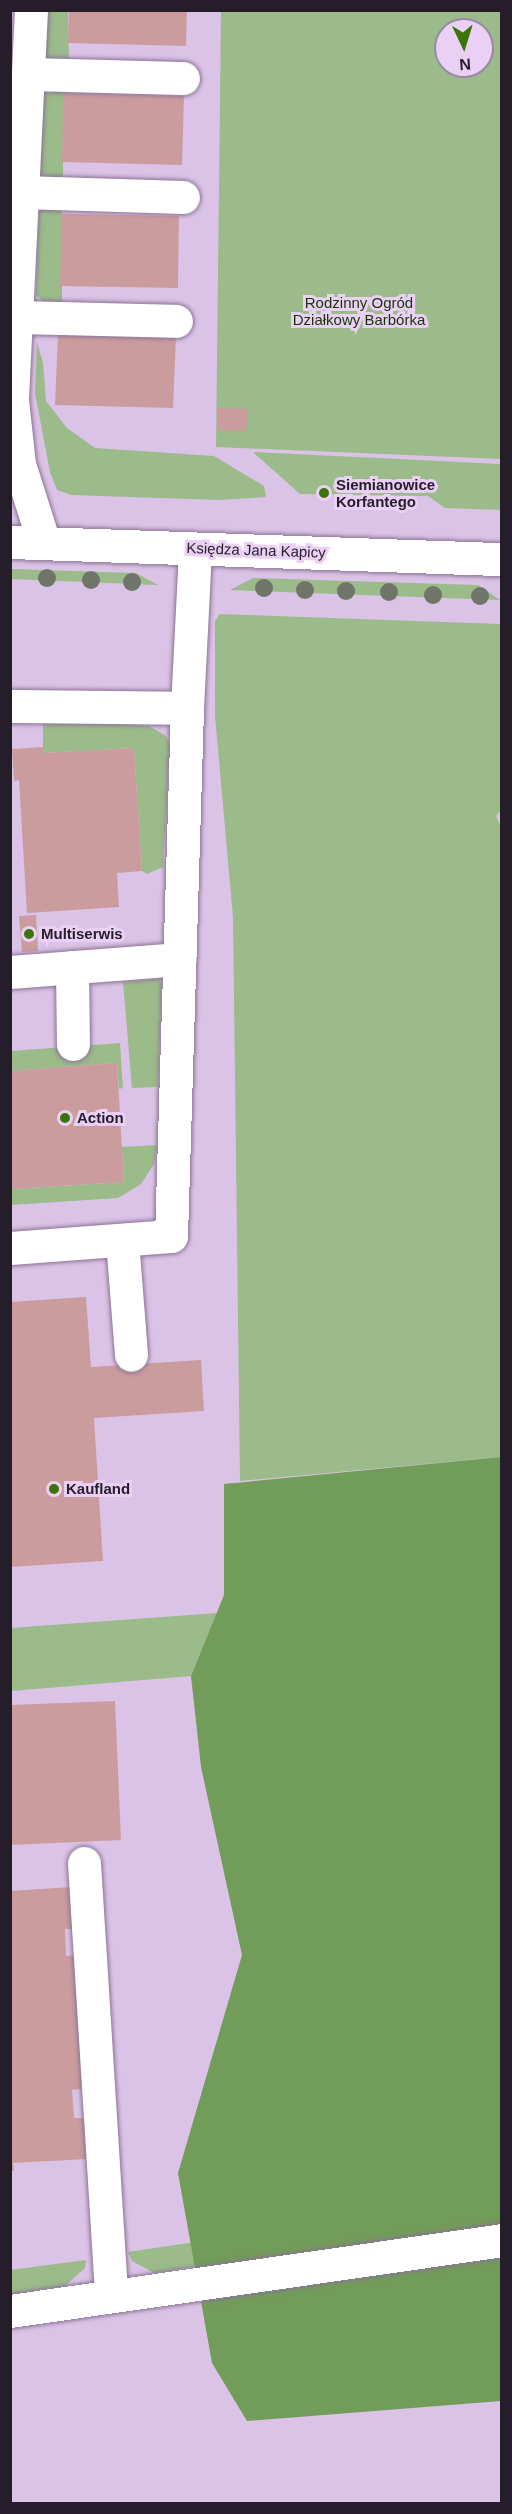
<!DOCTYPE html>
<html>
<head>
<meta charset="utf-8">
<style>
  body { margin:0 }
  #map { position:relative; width:512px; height:2514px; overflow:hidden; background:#dbc3e7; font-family:Arial,sans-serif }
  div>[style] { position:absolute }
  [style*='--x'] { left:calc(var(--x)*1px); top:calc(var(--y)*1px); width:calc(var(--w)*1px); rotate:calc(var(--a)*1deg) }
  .green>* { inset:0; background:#9bbb8a }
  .forest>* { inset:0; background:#729c5a }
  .building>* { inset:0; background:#cb9c9e }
  .roads { filter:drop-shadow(0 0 2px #8a7394) drop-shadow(0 0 2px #8a7394) }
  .minor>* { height:33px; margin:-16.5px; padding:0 16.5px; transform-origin:16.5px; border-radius:16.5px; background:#fff }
  .trees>* { width:18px; height:18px; margin:-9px; border-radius:50%; background:#70756a }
  .dots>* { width:16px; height:16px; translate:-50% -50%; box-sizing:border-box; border:3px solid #e9d0f4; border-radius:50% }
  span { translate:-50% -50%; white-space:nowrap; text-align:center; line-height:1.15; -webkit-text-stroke:6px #e9d0f4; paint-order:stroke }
  .park-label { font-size:15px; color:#193504 }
  .poi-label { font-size:15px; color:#261d2a; font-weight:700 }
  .left { translate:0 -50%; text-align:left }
  .street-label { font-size:15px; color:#261d2a }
  .frame { position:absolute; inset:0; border:12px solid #261d2a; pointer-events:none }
  .north { position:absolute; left:434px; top:18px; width:60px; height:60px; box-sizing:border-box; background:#e9d0f4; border:2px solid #9b88a3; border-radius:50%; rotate:176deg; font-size:16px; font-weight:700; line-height:24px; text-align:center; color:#261d2a }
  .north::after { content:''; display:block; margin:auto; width:21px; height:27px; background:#3b7508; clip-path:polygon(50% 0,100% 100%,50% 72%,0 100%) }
</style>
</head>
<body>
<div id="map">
  <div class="green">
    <div style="clip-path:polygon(46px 11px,68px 11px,69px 62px,45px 64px)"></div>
    <div style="clip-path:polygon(evenodd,221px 11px,501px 11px,501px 459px,216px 447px,221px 11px,446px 30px,482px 30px,482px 66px,446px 66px,446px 30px)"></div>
    <div style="clip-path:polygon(63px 89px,63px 176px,47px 178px,40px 174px,44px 94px)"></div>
    <div style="clip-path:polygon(39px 205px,62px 208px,62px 306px,50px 307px,36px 295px)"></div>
    <div style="clip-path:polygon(37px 342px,43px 363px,46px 401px,67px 428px,95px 448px,214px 456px,264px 486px,266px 497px,219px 500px,71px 495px,57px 490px,50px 472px,35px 393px)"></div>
    <div style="clip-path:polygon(253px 452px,501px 464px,501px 510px,445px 508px,428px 496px,300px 494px)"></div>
    <div style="clip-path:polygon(11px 569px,136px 573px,158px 585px,11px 579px)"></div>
    <div style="clip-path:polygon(253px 578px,478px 585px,500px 600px,230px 590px)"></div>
    <div style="clip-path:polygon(220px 614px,501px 624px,502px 809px,496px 816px,502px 829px,501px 1457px,240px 1481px,233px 917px,215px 716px,215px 621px)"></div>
    <div style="clip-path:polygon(43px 718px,149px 726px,166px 736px,170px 745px,163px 867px,147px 874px,142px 871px,134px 748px,43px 753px)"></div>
    <div style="clip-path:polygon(159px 979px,162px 983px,158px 1087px,132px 1088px,123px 982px)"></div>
    <div style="clip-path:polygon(120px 1043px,123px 1088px,119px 1089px,117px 1063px,11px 1071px,11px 1051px)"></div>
    <div style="clip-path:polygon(157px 1145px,154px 1164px,141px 1184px,118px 1198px,11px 1205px,11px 1189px,124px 1182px,122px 1147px)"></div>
    <div style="clip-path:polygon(217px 1613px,191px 1676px,11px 1691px,11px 1628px)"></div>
    <div style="clip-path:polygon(202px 2241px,211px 2264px,154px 2273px,132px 2261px,128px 2252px)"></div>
    <div style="clip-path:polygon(86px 2260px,85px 2268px,65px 2286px,11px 2295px,10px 2270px)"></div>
  </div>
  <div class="forest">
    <div style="clip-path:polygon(501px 1457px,501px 2401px,247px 2421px,212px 2363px,178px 2173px,242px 1955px,201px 1767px,191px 1676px,224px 1595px,224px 1484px)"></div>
  </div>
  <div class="building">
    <div style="clip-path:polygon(69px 10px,187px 10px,186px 46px,68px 43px)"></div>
    <div style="clip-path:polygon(63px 93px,184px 96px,182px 165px,62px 162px)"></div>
    <div style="clip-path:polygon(62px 214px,179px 216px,178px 288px,60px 286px)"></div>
    <div style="clip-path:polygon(58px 333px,176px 336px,173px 408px,55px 405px)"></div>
    <div style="clip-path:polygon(218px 408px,248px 409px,246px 431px,217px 430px)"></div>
    <div style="clip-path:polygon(43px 747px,43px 753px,134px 748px,142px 871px,117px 873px,119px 907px,27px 913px,19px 780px,14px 781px,12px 749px)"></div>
    <div style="clip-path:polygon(36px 915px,38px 951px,22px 952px,19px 916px)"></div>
    <div style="clip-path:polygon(117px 1063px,124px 1182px,10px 1189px,10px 1071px)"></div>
    <div style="clip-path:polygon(86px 1297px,91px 1367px,201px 1360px,204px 1411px,94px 1418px,103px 1561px,10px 1567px,10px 1302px)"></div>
    <div style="clip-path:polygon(115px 1701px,121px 1840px,10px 1845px,10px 1705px)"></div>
    <div style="clip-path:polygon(72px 1887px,75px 1929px,65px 1929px,66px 1956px,75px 1955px,83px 2089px,72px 2090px,74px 2118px,85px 2118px,87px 2159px,13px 2163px,14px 2171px,10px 2171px,10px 1891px)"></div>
  </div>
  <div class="roads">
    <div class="minor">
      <div style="--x:31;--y:10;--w:390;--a:92.8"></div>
      <div style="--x:12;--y:400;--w:64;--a:83.8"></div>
      <div style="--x:19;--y:464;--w:83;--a:72.4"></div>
      <div style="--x:28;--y:74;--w:155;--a:1.5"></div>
      <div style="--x:21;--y:192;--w:162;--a:1.8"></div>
      <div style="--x:15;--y:317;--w:161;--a:1.4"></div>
      <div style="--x:10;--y:542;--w:492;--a:2"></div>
      <div style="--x:10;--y:706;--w:177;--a:0.6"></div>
      <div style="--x:187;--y:708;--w:159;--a:-87.1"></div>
      <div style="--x:72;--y:967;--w:77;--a:89.3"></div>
      <div style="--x:10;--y:972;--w:170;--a:-4.4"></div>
      <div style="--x:122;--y:1240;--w:115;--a:85.5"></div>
      <div style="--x:10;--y:1248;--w:161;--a:-4.3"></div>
      <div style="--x:171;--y:1236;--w:528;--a:-88.26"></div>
      <div style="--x:84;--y:1863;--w:433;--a:86.4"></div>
      <div style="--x:10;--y:2311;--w:497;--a:-8.2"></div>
    </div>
  </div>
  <div class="trees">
    <div style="left:47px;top:578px"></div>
    <div style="left:91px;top:580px"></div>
    <div style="left:132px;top:582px"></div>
    <div style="left:264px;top:588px"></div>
    <div style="left:305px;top:590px"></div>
    <div style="left:346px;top:591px"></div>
    <div style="left:389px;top:592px"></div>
    <div style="left:433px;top:595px"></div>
    <div style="left:480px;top:596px"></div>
  </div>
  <div class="dots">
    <div style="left:324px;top:493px;background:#3b7508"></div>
    <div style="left:29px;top:934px;background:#3b7508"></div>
    <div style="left:65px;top:1118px;background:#3b7508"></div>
    <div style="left:54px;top:1489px;background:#3b7508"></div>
  </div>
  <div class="park-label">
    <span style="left:359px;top:311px">Rodzinny Ogród<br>Działkowy Barbórka</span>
  </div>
  <div class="poi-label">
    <span class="left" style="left:336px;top:493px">Siemianowice<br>Korfantego</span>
    <span class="left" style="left:41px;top:934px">Multiserwis</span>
    <span class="left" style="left:77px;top:1118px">Action</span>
    <span class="left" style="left:66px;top:1489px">Kaufland</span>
  </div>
  <div class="street-label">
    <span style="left:256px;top:550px;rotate:2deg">Księdza Jana Kapicy</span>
  </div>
  <div class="frame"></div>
  <div class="north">N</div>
</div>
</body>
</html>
